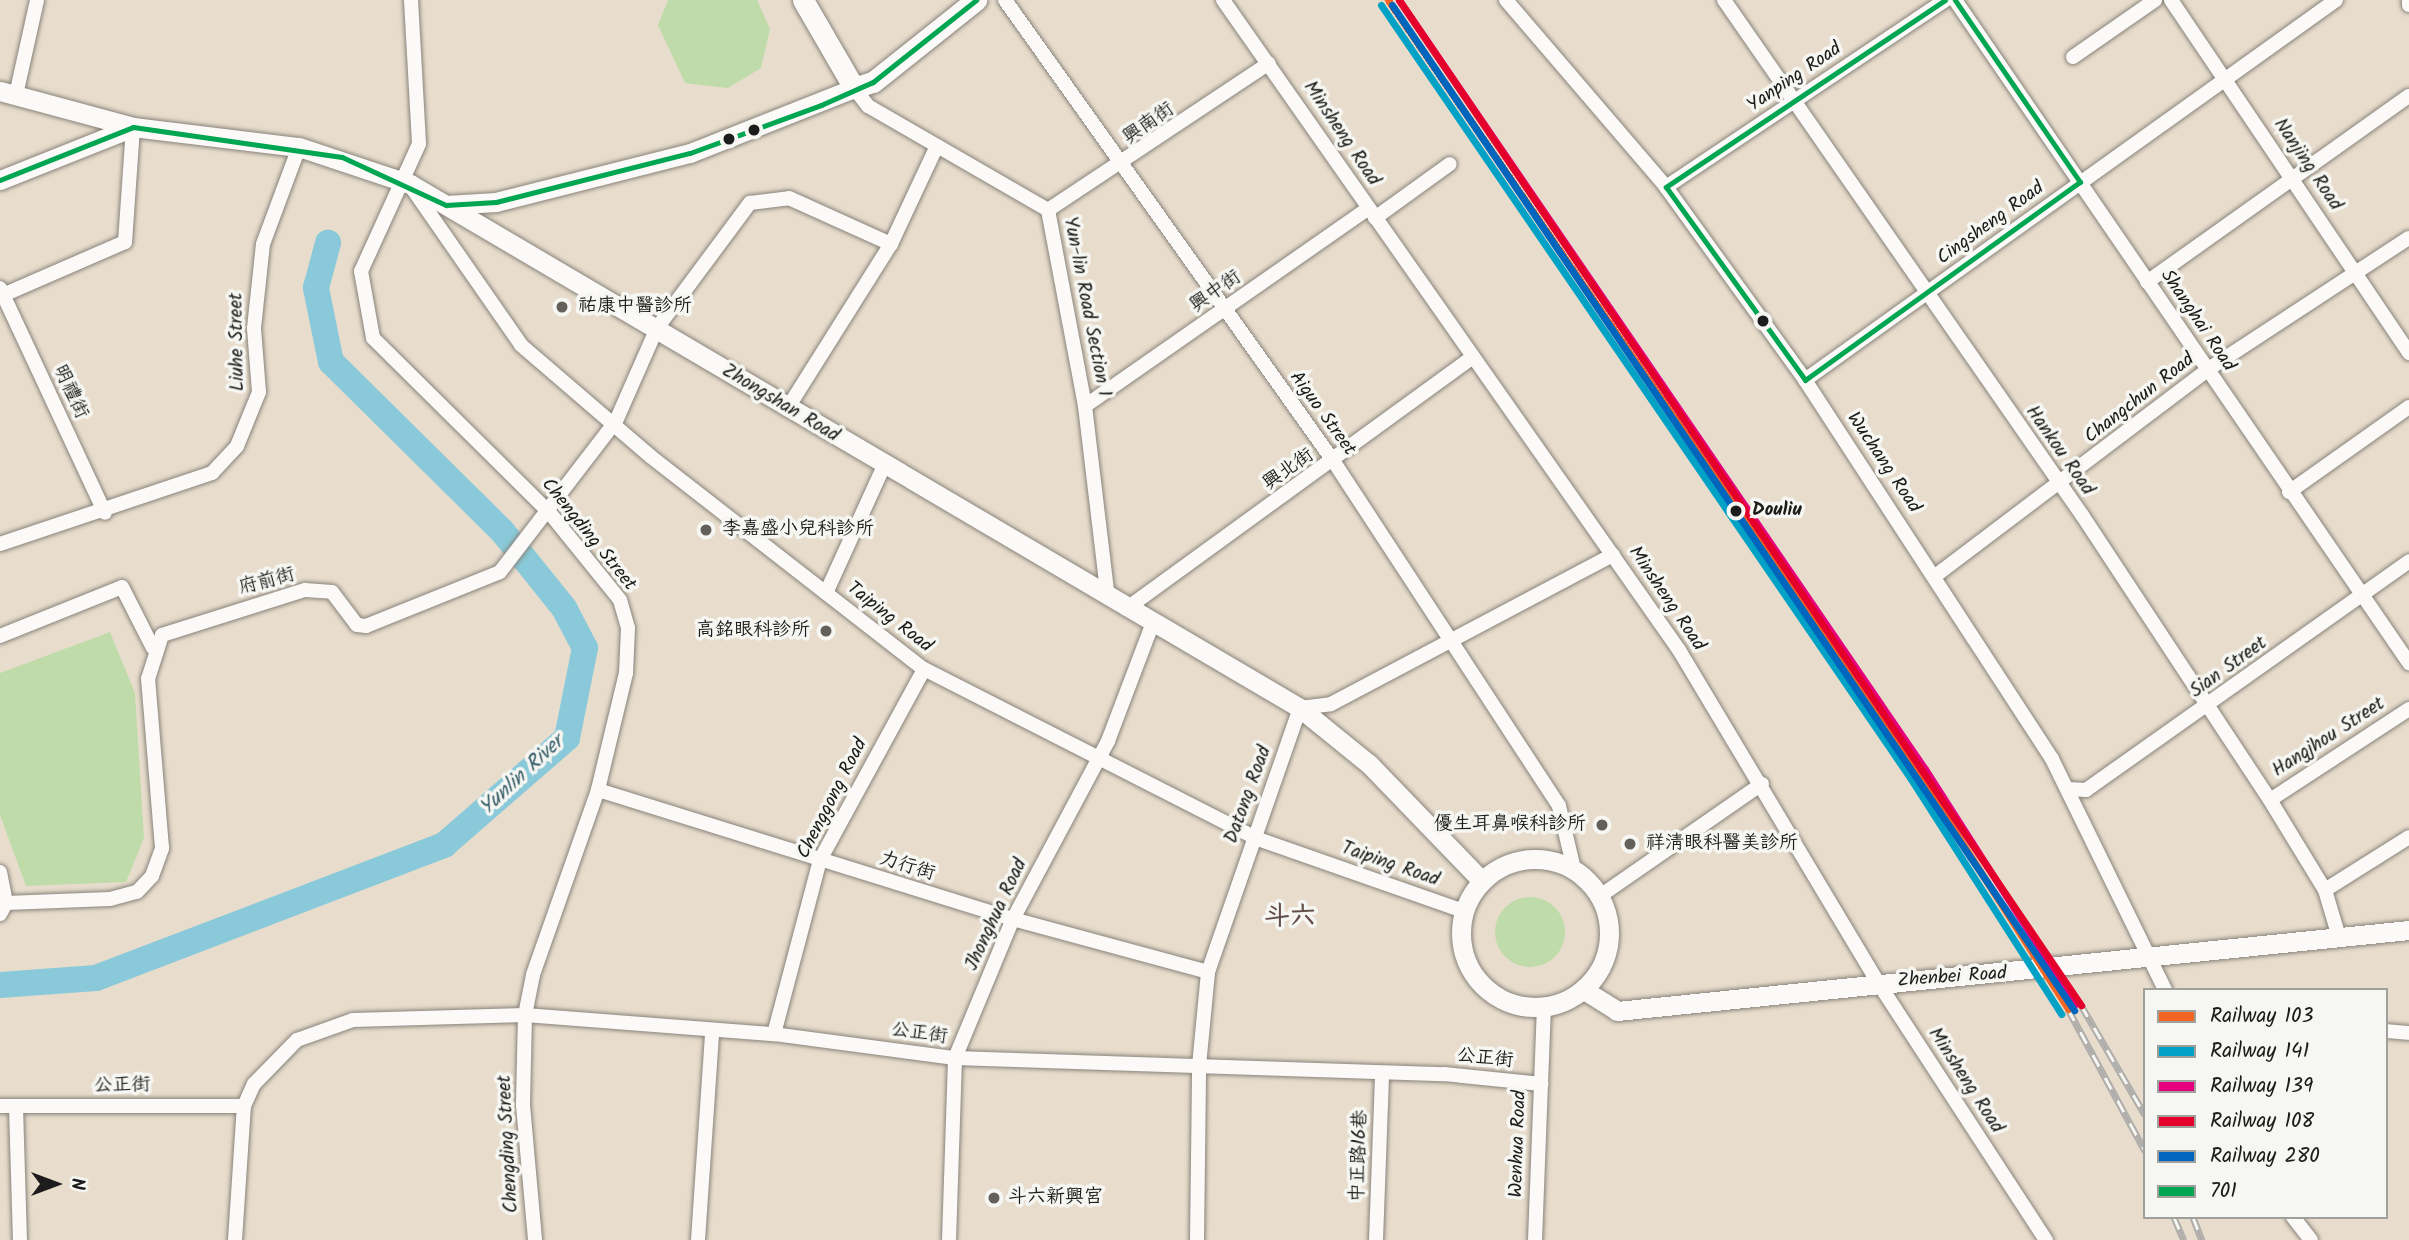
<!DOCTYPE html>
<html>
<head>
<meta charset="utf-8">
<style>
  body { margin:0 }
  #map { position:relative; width:2409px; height:1240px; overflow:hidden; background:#e8ddcd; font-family:Kalam,"LXGW WenKai TC",sans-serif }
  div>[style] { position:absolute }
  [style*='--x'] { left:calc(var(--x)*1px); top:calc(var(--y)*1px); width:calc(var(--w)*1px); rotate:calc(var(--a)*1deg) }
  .green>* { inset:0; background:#bfdba9 }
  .round { border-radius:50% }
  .river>* { height:26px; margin:-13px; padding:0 13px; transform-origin:13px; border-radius:13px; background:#89c9d9 }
  .roads { filter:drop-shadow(0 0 2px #88837a) drop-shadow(0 0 2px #88837a) }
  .street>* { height:14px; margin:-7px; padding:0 7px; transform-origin:7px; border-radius:7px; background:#fcfaf8 }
  .secondary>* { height:19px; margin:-9.5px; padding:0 9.5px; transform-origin:9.5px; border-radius:9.5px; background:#fcfaf8 }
  .secondary>.ring { margin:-9.5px; padding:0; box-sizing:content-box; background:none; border:19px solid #fcfaf8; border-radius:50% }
  .primary>* { height:21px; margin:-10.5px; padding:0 10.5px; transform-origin:10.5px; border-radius:10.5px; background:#fcfaf8 }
  .rail>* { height:7px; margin-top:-3.5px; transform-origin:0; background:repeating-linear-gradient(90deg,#f6f6f2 0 13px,#aeadaa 0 26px); box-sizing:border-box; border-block:2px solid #aeadaa }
  .bus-1>* { height:5px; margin:-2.5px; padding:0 2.5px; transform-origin:2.5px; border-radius:2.5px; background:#00a651 }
  .rail-1>* { height:7px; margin:-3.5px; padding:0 3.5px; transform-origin:3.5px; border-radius:3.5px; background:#f26522 }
  .rail-2>* { height:7px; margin:-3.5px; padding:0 3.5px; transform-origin:3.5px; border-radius:3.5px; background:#01a2c5 }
  .rail-3>* { height:7px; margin:-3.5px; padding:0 3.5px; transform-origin:3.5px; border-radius:3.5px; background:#e5007d }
  .rail-4>* { height:7px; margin:-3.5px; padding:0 3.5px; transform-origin:3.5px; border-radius:3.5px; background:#e4002b }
  .rail-5>* { height:7px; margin:-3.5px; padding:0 3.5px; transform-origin:3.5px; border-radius:3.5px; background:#0065bd }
  .dots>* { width:19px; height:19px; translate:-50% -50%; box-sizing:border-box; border:4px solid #f6f6f2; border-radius:50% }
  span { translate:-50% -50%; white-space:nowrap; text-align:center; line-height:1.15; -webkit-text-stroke:7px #f6f6f2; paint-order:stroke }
  .street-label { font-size:19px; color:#1c1c1c }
  .poi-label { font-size:19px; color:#1c1c1c }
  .left { translate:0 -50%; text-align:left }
  .right { translate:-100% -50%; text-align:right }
  .stop-label { font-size:19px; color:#1c1c1c; font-weight:700 }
  .water-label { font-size:21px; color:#375e6a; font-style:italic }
  .district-label { font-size:26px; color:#654f4a; font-weight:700 }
  .legend { position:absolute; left:2143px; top:988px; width:245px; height:231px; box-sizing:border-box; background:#f6f6f2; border:2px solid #9f9f9c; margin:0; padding:9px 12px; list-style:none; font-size:21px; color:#1c1c1c }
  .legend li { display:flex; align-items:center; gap:14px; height:35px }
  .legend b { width:35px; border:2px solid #9f9f9c }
  .north { position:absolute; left:21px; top:1149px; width:70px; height:70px; -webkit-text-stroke:5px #f6f6f2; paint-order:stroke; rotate:90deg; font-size:19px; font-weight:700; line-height:28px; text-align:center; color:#1c1c1c }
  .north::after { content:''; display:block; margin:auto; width:24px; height:32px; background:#1c1c1c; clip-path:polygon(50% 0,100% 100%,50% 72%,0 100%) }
</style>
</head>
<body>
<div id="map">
  <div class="green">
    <div style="clip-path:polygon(668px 0,757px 0,770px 29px,761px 68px,728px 88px,685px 83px,658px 25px)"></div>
    <div style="clip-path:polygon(110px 632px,135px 693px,144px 838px,126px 882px,26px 886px,0 815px,0 673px)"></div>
    <div class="round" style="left:1495px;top:897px;width:70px;height:70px"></div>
  </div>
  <div class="river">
    <div style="--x:0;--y:985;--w:96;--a:-4.2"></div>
    <div style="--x:96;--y:978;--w:373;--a:-20.9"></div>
    <div style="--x:444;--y:845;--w:163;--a:-41"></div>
    <div style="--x:567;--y:738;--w:92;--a:-78.7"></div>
    <div style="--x:585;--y:648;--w:45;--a:-117.7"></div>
    <div style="--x:564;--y:608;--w:99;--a:-128.8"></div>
    <div style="--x:502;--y:531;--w:240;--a:-135.3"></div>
    <div style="--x:331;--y:362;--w:76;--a:-101.5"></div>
    <div style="--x:316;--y:288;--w:47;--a:-75.1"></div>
  </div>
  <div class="roads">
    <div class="street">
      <div style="--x:411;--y:0;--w:144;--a:86.8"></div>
      <div style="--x:419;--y:144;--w:140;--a:114.5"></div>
      <div style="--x:361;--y:271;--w:68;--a:79.8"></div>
      <div style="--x:373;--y:338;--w:247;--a:44.7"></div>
      <div style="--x:549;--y:512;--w:113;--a:51.1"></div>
      <div style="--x:620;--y:600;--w:29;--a:74"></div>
      <div style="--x:628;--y:628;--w:45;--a:92.5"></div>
      <div style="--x:626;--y:673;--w:120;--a:103.5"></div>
      <div style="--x:598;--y:790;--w:196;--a:109.4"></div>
      <div style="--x:533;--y:975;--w:41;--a:101.3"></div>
      <div style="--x:525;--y:1015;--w:90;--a:91.3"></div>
      <div style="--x:523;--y:1105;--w:136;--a:84.9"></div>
      <div style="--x:1005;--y:0;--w:567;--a:54.54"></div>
      <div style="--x:1334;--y:462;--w:411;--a:56.8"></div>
      <div style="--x:1559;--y:806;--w:65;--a:76.6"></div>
      <div style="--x:1223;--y:0;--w:794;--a:54.95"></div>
      <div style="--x:1679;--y:650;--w:389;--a:59.1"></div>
      <div style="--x:1879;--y:984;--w:306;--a:56.9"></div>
      <div style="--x:1506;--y:0;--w:246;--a:49.4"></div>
      <div style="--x:1666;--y:187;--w:238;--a:54.2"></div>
      <div style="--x:1805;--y:380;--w:452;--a:56.9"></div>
      <div style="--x:2052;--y:759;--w:257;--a:63.9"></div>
      <div style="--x:1724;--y:0;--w:627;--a:55.2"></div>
      <div style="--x:2082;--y:515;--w:341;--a:56.6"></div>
      <div style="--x:2270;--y:800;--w:105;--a:58.6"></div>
      <div style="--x:2325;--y:890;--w:49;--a:73.4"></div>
      <div style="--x:1955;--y:0;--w:804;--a:55.6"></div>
      <div style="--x:2171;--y:0;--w:426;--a:56"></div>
      <div style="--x:2409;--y:0;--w:5;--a:90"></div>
      <div style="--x:2073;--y:57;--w:100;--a:-34.8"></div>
      <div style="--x:854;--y:88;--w:23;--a:52"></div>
      <div style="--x:868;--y:106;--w:208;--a:30"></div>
      <div style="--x:1048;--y:210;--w:199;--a:79.3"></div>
      <div style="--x:1085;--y:406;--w:193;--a:83.2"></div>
      <div style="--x:16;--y:95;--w:97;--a:-77.5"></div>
      <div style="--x:1666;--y:187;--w:336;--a:-33.8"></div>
      <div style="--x:412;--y:188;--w:191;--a:55.2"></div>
      <div style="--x:521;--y:345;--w:170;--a:40.7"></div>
      <div style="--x:650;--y:456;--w:347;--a:37.9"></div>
      <div style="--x:924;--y:669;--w:372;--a:27"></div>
      <div style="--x:1255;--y:838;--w:224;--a:19.3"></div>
      <div style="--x:1048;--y:210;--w:265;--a:-33.6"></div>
      <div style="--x:1375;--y:218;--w:92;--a:-35.8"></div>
      <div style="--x:2147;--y:282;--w:321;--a:-35.4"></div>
      <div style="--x:0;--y:288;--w:248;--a:65"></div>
      <div style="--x:3;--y:295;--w:133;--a:-23.5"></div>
      <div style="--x:125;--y:242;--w:115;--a:-86"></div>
      <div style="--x:1805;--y:380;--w:653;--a:-35.59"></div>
      <div style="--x:1085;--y:406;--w:346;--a:-34.9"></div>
      <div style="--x:787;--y:409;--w:195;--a:-57.8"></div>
      <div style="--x:891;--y:244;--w:108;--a:-64.9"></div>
      <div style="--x:2289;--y:492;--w:147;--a:-35.3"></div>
      <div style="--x:0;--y:544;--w:224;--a:-18.5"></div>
      <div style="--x:212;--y:473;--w:37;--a:-47"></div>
      <div style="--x:237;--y:446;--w:58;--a:-67.8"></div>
      <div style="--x:259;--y:392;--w:64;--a:-94.5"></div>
      <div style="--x:254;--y:328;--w:84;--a:-83.9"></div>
      <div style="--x:263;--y:244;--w:103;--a:-69.6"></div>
      <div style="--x:1935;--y:576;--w:341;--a:-37.1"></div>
      <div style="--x:2207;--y:370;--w:241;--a:-33.2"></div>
      <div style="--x:826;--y:593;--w:140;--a:-65.5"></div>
      <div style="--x:1126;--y:609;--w:427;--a:-36"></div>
      <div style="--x:0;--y:636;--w:131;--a:-21.9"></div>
      <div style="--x:122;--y:587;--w:68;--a:63.1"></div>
      <div style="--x:2067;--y:789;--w:19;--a:3"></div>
      <div style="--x:2086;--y:790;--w:396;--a:-35.3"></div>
      <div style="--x:598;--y:790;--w:435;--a:17.3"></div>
      <div style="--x:1013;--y:919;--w:202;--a:15.2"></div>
      <div style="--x:2270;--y:800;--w:166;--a:-33.2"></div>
      <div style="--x:0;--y:872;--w:32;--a:79"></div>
      <div style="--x:2325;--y:890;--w:99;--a:-32.2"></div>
      <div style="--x:1600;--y:896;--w:197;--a:-34.7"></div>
      <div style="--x:0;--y:914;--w:13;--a:-61"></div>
      <div style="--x:6;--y:903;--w:104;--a:-2.2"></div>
      <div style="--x:110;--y:899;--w:28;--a:-15"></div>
      <div style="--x:137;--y:892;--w:22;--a:-47"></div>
      <div style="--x:152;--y:876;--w:30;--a:-70"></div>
      <div style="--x:162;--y:848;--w:170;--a:-94.7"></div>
      <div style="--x:148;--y:679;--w:46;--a:-72.3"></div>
      <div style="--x:162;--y:635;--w:150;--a:-17.5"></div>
      <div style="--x:305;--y:590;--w:27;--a:4"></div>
      <div style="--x:332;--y:592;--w:41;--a:52.9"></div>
      <div style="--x:357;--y:625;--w:9;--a:6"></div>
      <div style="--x:366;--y:626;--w:144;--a:-21.9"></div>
      <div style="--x:500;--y:572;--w:190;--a:-52.5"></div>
      <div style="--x:616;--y:421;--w:102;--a:-66.2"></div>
      <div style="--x:657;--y:328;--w:156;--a:-53.4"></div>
      <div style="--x:750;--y:203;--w:39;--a:-7"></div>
      <div style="--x:789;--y:198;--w:112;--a:24.3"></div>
      <div style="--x:2386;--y:1031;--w:23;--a:5"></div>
      <div style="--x:774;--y:1034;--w:180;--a:-75.2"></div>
      <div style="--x:820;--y:860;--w:217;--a:-61.4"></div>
      <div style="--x:0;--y:1106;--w:244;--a:0"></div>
      <div style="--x:16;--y:1107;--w:133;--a:88.3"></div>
      <div style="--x:2293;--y:1217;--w:29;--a:52"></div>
      <div style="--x:235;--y:1240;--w:134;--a:-86.2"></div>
      <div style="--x:244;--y:1106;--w:24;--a:-66"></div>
      <div style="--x:254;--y:1084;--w:62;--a:-45.7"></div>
      <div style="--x:297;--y:1040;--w:59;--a:-19.7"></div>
      <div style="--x:353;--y:1020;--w:172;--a:-1.7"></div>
      <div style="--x:525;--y:1015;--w:250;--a:4.4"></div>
      <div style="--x:774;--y:1034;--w:183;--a:7.6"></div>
      <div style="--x:955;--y:1058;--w:489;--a:1.9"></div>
      <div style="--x:1444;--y:1074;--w:98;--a:5.9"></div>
      <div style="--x:698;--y:1240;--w:208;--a:-86.1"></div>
      <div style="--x:949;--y:1240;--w:182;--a:-88.1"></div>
      <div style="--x:955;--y:1058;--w:151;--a:-67.4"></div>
      <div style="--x:1013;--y:919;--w:202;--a:-61.9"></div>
      <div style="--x:1108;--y:741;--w:124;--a:-69.2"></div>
      <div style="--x:1197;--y:1240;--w:174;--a:-89.3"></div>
      <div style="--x:1199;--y:1066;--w:94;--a:-84.5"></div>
      <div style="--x:1208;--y:972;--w:280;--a:-70.8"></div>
      <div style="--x:1300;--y:708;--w:31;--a:-7"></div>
      <div style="--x:1331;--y:704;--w:319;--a:-27.9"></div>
      <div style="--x:1376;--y:1240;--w:167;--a:-87.9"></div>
      <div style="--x:1535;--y:1240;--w:232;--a:-87.8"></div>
    </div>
    <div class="secondary">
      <div style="--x:0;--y:91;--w:138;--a:15.1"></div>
      <div style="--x:133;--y:127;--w:167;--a:6.9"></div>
      <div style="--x:299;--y:147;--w:117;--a:18.4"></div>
      <div style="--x:410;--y:184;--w:1033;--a:30.49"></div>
      <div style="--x:1300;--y:708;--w:89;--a:39.1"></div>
      <div style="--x:1369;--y:764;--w:161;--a:46"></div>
      <div style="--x:0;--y:180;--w:143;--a:-21.7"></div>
      <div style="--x:446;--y:205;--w:50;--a:-3.4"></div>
      <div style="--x:496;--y:202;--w:200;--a:-14.2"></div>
      <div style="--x:690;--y:153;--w:176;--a:-21.6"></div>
      <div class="ring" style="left:1461px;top:859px;width:129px;height:129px"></div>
      <div style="--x:1584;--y:990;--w:39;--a:32"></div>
      <div style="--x:1617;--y:1011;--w:796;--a:-5.84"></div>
    </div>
    <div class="primary">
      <div style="--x:803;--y:0;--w:102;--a:59.9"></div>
      <div style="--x:854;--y:88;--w:20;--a:-18"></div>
      <div style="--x:873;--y:82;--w:132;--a:-38.5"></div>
    </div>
  </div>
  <div class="rail">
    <div style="--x:2081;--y:1005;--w:127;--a:59.8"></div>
    <div style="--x:2068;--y:1009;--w:162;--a:61.5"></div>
    <div style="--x:2174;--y:1217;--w:25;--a:67"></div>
    <div style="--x:2193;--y:1217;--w:25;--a:69"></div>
  </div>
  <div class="bus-1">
    <div style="--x:1945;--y:0;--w:336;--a:146.2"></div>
    <div style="--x:1666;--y:187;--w:238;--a:54.2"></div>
    <div style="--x:1805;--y:380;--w:339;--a:-35.8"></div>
    <div style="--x:2080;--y:182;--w:221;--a:-124.5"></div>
    <div style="--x:133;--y:127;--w:211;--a:8.2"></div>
    <div style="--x:342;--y:157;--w:115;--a:24.8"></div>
    <div style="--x:0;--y:180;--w:143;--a:-21.7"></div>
    <div style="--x:446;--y:205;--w:50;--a:-3.4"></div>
    <div style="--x:496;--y:202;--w:200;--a:-14.2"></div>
    <div style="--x:690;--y:153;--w:140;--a:-20.1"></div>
    <div style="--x:821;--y:105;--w:57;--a:-23.9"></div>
    <div style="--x:873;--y:82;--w:132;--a:-38.5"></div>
  </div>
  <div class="rail-1">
    <div style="--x:1388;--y:0;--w:938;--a:55.6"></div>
    <div style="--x:1918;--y:774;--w:279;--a:57.4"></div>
  </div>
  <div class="rail-2">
    <div style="--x:1381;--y:5;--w:938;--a:55.6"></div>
    <div style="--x:1911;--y:779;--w:279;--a:57.4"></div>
  </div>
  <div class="rail-3">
    <div style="--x:1399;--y:0;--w:932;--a:55.63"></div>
    <div style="--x:1925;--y:769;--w:279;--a:57.4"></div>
  </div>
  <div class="rail-4">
    <div style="--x:1399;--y:0;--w:1215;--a:55.84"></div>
  </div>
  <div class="rail-5">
    <div style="--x:1392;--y:5;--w:1215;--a:55.84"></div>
  </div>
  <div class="dots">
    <div style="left:754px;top:130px;background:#1c1c1c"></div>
    <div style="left:729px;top:139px;background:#1c1c1c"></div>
    <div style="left:562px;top:307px;background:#63605a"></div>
    <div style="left:1763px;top:321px;background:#1c1c1c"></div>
    <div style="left:1736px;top:511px;background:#1c1c1c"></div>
    <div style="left:706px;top:530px;background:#63605a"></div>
    <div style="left:826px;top:631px;background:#63605a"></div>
    <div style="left:1602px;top:825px;background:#63605a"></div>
    <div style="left:1630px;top:844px;background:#63605a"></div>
    <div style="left:994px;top:1198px;background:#63605a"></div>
  </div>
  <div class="street-label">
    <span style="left:1795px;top:78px;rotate:-34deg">Yanping Road</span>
    <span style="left:1149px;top:124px;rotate:-35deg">興南街</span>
    <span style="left:1341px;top:134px;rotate:56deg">Minsheng Road</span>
    <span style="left:2307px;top:165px;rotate:56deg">Nanjing Road</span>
    <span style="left:1991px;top:224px;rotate:-36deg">Cingsheng Road</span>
    <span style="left:1216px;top:292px;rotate:-35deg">興中街</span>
    <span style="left:1086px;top:307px;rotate:79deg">Yun-lin Road Section 1</span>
    <span style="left:2197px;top:321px;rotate:56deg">Shanghai Road</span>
    <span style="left:238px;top:342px;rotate:-91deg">Liuhe Street</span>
    <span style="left:70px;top:392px;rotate:65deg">明禮街</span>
    <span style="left:2140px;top:399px;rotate:-38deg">Changchun Road</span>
    <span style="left:780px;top:404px;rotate:31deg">Zhongshan Road</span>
    <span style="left:1322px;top:414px;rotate:54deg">Aiguo Street</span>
    <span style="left:2059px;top:451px;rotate:55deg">Hankou Road</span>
    <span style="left:1883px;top:463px;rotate:56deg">Wuchang Road</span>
    <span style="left:1289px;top:470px;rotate:-35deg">興北街</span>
    <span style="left:588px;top:535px;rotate:51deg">Chengding Street</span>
    <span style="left:267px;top:582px;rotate:-15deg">府前街</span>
    <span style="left:1666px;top:599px;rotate:56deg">Minsheng Road</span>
    <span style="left:889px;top:618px;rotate:38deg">Taiping Road</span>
    <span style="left:2229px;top:668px;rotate:-36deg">Sian Street</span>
    <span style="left:2329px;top:738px;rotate:-33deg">Hangjhou Street</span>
    <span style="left:1249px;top:795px;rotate:-70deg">Datong Road</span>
    <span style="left:833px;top:799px;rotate:-63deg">Chenggong Road</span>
    <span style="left:1390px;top:865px;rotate:19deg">Taiping Road</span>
    <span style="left:907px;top:867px;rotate:17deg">力行街</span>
    <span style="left:997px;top:915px;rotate:-65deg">Jhonghua Road</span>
    <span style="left:1952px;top:978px;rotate:-4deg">Zhenbei Road</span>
    <span style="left:919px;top:1034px;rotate:8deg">公正街</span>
    <span style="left:1485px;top:1059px;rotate:6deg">公正街</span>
    <span style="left:1965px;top:1081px;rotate:57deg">Minsheng Road</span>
    <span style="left:122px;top:1086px;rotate:-1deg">公正街</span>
    <span style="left:509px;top:1144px;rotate:-93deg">Chengding Street</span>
    <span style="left:1519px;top:1144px;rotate:-88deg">Wenhua Road</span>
    <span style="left:1360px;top:1156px;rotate:-88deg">中正路16巷</span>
  </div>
  <div class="poi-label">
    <span class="left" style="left:578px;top:307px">祐康中醫診所</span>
    <span class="left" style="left:722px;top:530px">李嘉盛小兒科診所</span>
    <span class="right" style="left:810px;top:631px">高銘眼科診所</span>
    <span class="right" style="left:1586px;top:825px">優生耳鼻喉科診所</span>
    <span class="left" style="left:1646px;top:844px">祥清眼科醫美診所</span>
    <span class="left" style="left:1008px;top:1198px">斗六新興宮</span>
  </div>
  <div class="stop-label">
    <span class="left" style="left:1752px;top:511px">Douliu</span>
  </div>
  <div class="water-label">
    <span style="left:522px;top:776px;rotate:-43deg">Yunlin River</span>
  </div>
  <div class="district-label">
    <span style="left:1290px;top:918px">斗六</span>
  </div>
  <ul class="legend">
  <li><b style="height:9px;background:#f26522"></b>Railway 103</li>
  <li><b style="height:9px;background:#01a2c5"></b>Railway 141</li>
  <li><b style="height:9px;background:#e5007d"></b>Railway 139</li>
  <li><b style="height:9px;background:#e4002b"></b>Railway 108</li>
  <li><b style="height:9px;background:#0065bd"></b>Railway 280</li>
  <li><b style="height:9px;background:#00a651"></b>701</li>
  </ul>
  <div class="north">N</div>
</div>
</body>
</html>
